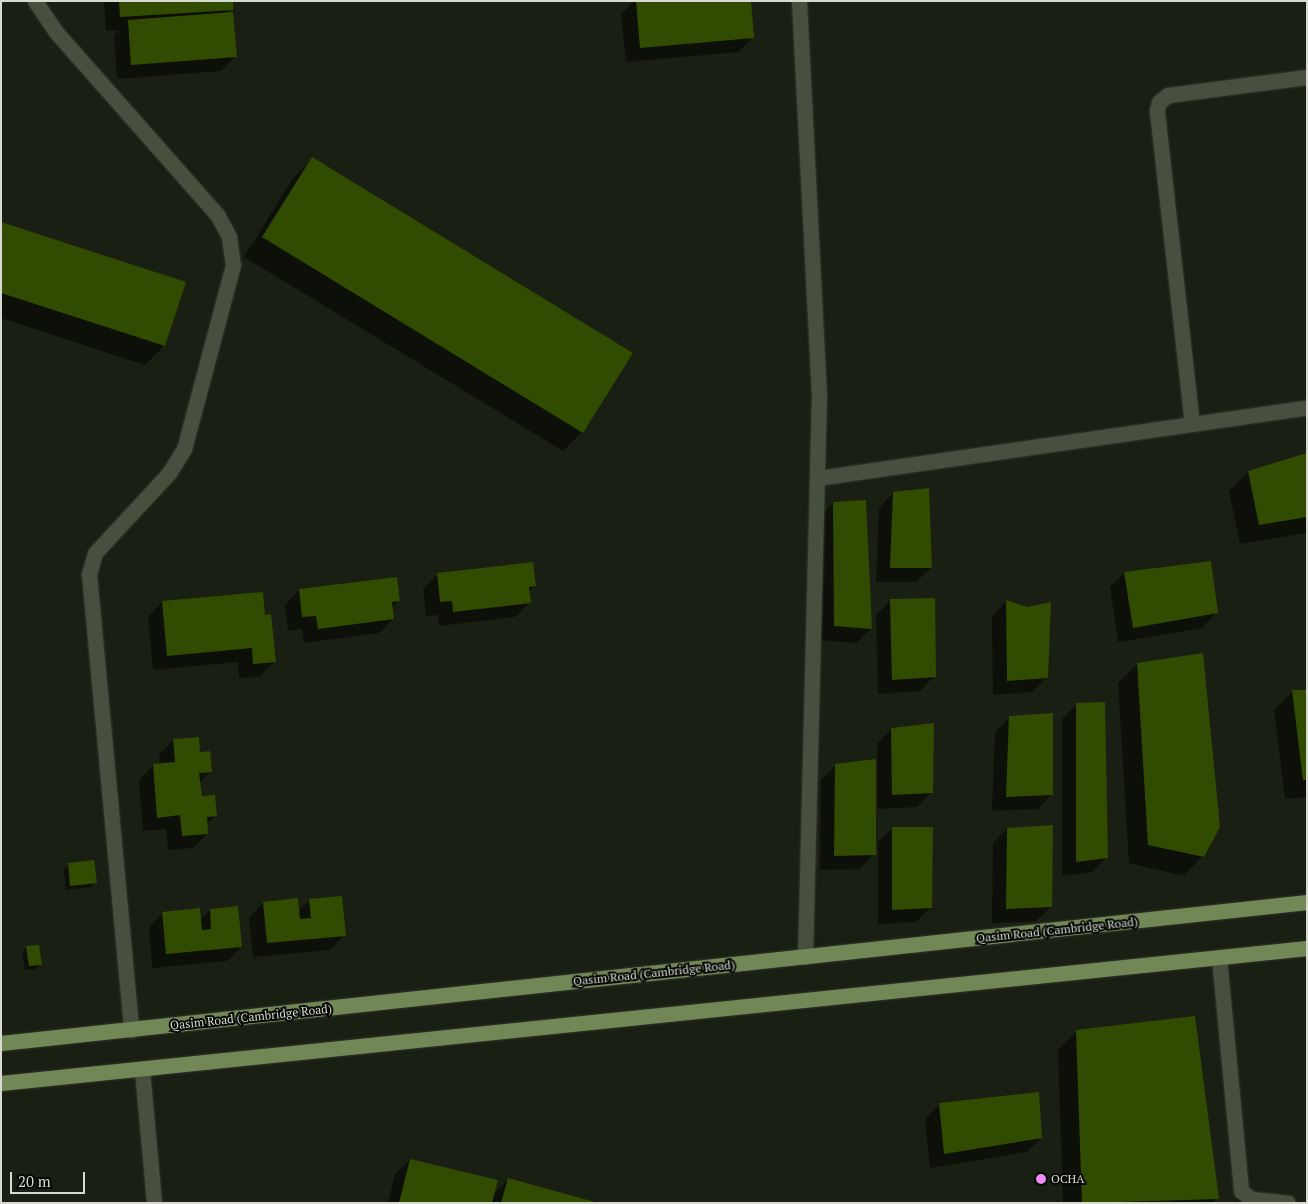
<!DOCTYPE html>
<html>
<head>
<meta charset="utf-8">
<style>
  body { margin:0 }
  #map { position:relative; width:1308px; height:1204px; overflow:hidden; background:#191f12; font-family:"PT Serif",serif }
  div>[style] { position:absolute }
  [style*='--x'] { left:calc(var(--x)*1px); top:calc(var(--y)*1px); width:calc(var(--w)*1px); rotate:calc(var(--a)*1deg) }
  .shadow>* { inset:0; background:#0007 }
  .building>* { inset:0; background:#314c01 }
  .roads { filter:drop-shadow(0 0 1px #33372f) drop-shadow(0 0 1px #33372f) }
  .minor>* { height:15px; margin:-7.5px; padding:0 7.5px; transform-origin:7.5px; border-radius:7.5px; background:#474f3f }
  .major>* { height:15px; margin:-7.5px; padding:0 7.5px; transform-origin:7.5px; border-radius:7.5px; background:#718856 }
  .dots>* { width:14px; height:14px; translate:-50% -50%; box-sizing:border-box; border:2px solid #060804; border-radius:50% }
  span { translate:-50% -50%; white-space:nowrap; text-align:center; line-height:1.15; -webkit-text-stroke:4px #060804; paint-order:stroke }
  .street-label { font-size:12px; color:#d6dad1 }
  .poi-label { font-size:12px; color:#d6dad1 }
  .left { translate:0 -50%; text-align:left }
  .frame { position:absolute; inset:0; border:2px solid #d6dad1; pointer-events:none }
  .scale { position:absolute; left:10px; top:1172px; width:75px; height:22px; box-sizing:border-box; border:2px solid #d6dad1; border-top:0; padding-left:6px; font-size:15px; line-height:18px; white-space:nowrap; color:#d6dad1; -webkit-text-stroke:4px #060804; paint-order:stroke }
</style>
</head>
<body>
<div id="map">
  <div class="shadow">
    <div style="clip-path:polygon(104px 1px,231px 1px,228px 13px,235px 57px,221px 71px,117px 79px,114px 35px,119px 30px,106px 31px)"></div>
    <div style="clip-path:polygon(635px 1px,750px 1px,753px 37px,739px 52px,626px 62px,621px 14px)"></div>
    <div style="clip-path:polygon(312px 159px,582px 432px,563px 451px,244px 257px,293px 178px)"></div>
    <div style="clip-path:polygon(1px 223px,185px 283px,164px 346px,145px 365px,1px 318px)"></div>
    <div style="clip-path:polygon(1307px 455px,1307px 533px,1240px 544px,1229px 491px,1248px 472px)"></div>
    <div style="clip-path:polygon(893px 493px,931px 568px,916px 582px,876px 582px,879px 508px)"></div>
    <div style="clip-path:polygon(833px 503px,871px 629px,856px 643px,820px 640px,819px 518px)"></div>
    <div style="clip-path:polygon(1124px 573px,1216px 613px,1202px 628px,1118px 642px,1110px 587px)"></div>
    <div style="clip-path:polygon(437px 575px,534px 586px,529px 591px,530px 602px,515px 617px,439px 626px,438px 615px,426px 616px,423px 589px)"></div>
    <div style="clip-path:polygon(396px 579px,399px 600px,392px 608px,393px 619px,379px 633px,304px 643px,302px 629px,288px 631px,285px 605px,299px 590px)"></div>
    <div style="clip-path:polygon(891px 600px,934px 676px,920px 691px,878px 694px,876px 615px)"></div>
    <div style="clip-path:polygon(162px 602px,263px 617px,274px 662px,260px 676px,239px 678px,238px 662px,153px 670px,148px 617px)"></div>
    <div style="clip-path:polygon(1006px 602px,1047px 677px,1032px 692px,993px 695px,992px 616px)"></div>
    <div style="clip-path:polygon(1137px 664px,1203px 856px,1184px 876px,1129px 863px,1118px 683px)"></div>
    <div style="clip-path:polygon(1293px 691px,1307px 691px,1307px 797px,1285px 799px,1274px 710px)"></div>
    <div style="clip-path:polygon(1076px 705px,1107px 857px,1092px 872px,1062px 876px,1062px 719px)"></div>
    <div style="clip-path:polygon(1010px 717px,1052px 794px,1038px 809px,992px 811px,995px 732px)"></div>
    <div style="clip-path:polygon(891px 729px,932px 792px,917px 807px,878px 809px,877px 744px)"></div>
    <div style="clip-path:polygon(173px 740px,199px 753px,211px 771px,199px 783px,200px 797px,216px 815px,206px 825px,207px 834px,193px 848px,168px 850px,166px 829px,143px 831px,139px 780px,153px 765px,160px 765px,159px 755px)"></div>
    <div style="clip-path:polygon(836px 765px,874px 854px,860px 869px,820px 870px,821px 780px)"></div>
    <div style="clip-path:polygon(893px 828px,930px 908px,916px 922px,878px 924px,878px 842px)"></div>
    <div style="clip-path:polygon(1007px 829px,1051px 907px,1036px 921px,992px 923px,993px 843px)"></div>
    <div style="clip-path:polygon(69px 865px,95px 882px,91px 887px,66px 890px,64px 869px)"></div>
    <div style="clip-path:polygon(310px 900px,344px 935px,330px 950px,253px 957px,249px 917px,263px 903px,298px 912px)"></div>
    <div style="clip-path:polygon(237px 908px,241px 947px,227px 961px,152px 968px,149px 927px,163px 913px,200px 921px,210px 910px)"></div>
    <div style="clip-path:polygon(27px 947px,40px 964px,36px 969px,25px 970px,22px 952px)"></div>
    <div style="clip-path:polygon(1077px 1031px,1217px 1198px,1213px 1203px,1063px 1203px,1058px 1050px)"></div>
    <div style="clip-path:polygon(940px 1104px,1041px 1138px,1027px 1152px,930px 1168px,925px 1119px)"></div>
    <div style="clip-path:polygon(410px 1160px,493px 1195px,509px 1179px,592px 1203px,388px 1203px,395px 1174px)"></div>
  </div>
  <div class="building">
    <div style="clip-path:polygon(119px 1px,233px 1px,233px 10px,120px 17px)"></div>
    <div style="clip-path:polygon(636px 1px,751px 1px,754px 38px,640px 48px)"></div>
    <div style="clip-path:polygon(233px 12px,237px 57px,131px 65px,128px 20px)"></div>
    <div style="clip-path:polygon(312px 157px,633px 353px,583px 433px,262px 237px)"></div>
    <div style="clip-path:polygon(1px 222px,186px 282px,165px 346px,1px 293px)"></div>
    <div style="clip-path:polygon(1307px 453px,1307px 517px,1259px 525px,1248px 471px)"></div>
    <div style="clip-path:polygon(929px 488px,932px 568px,890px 568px,893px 492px)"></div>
    <div style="clip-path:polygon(866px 500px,872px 629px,834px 626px,833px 502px)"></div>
    <div style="clip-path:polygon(1211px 561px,1218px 613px,1133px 628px,1124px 572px)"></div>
    <div style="clip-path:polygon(533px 562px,536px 586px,529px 587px,531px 603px,453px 612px,452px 601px,440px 602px,437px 573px)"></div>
    <div style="clip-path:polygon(397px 577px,400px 601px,392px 602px,394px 619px,318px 629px,316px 616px,302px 617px,299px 589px)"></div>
    <div style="clip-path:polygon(263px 592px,265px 615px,271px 614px,276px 662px,253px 664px,252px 648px,167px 656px,162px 601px)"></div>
    <div style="clip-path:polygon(935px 598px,936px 677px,892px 680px,890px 599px)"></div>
    <div style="clip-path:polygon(1006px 600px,1027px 607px,1051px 602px,1048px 678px,1007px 681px)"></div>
    <div style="clip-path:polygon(1203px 653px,1220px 827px,1204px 857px,1148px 845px,1137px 663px)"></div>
    <div style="clip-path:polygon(1292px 690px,1307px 690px,1307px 780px,1303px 780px)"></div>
    <div style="clip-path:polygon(1105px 702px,1108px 858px,1076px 862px,1076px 703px)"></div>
    <div style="clip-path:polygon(1053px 713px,1053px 795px,1006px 797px,1009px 716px)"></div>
    <div style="clip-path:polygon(934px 723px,933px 793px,892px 795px,891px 728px)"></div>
    <div style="clip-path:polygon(199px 737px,200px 752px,210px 751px,212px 772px,199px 773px,202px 796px,215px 795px,217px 816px,207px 817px,208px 834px,182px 836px,180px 815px,157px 818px,153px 764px,175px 762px,173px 739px)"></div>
    <div style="clip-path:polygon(876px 759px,876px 855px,834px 856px,835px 764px)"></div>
    <div style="clip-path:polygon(1053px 825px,1052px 907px,1006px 909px,1007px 828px)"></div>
    <div style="clip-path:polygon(892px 827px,933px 827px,932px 908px,892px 910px)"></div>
    <div style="clip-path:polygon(94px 860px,97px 883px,70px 886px,68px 863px)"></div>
    <div style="clip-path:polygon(342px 896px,346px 936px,267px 943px,263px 902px,298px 898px,300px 919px,311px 918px,309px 899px)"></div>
    <div style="clip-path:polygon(238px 906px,242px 947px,166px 954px,162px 912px,200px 908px,202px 930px,211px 929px,210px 909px)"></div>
    <div style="clip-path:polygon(39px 945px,42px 965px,29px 966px,26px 946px)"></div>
    <div style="clip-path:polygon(1195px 1016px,1219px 1199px,1082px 1203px,1076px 1030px)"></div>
    <div style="clip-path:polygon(1039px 1092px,1042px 1138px,944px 1154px,939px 1103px)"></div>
    <div style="clip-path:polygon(410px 1159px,498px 1180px,492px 1203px,399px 1203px)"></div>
    <div style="clip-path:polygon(508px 1178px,595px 1202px,594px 1203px,501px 1203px)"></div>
  </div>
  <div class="roads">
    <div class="minor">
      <div style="--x:35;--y:1;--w:37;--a:56"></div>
      <div style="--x:56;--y:32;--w:245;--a:48.6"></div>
      <div style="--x:218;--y:216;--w:24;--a:62"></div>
      <div style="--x:229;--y:237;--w:28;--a:82"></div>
      <div style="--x:233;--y:265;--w:190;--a:104.9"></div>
      <div style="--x:184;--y:449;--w:28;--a:122"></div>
      <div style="--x:169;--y:473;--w:109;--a:132.8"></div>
      <div style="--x:95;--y:553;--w:22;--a:106"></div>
      <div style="--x:89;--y:574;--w:458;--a:84.7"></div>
      <div style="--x:799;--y:1;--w:393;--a:87.1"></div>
      <div style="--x:819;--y:393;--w:564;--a:91.42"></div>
      <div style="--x:1192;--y:424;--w:316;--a:-96.4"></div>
      <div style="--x:1157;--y:110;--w:8;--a:-76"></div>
      <div style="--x:1159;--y:102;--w:11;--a:-38"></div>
      <div style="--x:1168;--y:95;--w:140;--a:-7.4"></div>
      <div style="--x:817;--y:478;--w:495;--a:-8.2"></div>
      <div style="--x:1219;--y:957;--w:235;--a:84.6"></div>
      <div style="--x:1241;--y:1191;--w:14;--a:36"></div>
      <div style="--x:1252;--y:1199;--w:36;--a:6"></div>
      <div style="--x:142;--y:1070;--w:134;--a:84.8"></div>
    </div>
    <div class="major">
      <div style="--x:1;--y:1043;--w:1314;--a:-6.16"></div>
      <div style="--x:1;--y:1083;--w:1313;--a:-5.9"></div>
    </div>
  </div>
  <div class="dots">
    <div style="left:1041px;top:1179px;background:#ef8bf7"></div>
  </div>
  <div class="street-label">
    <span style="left:1057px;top:930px;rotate:-6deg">Qasim Road (Cambridge Road)</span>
    <span style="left:654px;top:973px;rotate:-6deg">Qasim Road (Cambridge Road)</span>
    <span style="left:251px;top:1017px;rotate:-6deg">Qasim Road (Cambridge Road)</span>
  </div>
  <div class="poi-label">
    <span class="left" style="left:1051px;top:1179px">OCHA</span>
  </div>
  <div class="frame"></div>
  <div class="scale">20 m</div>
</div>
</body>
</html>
